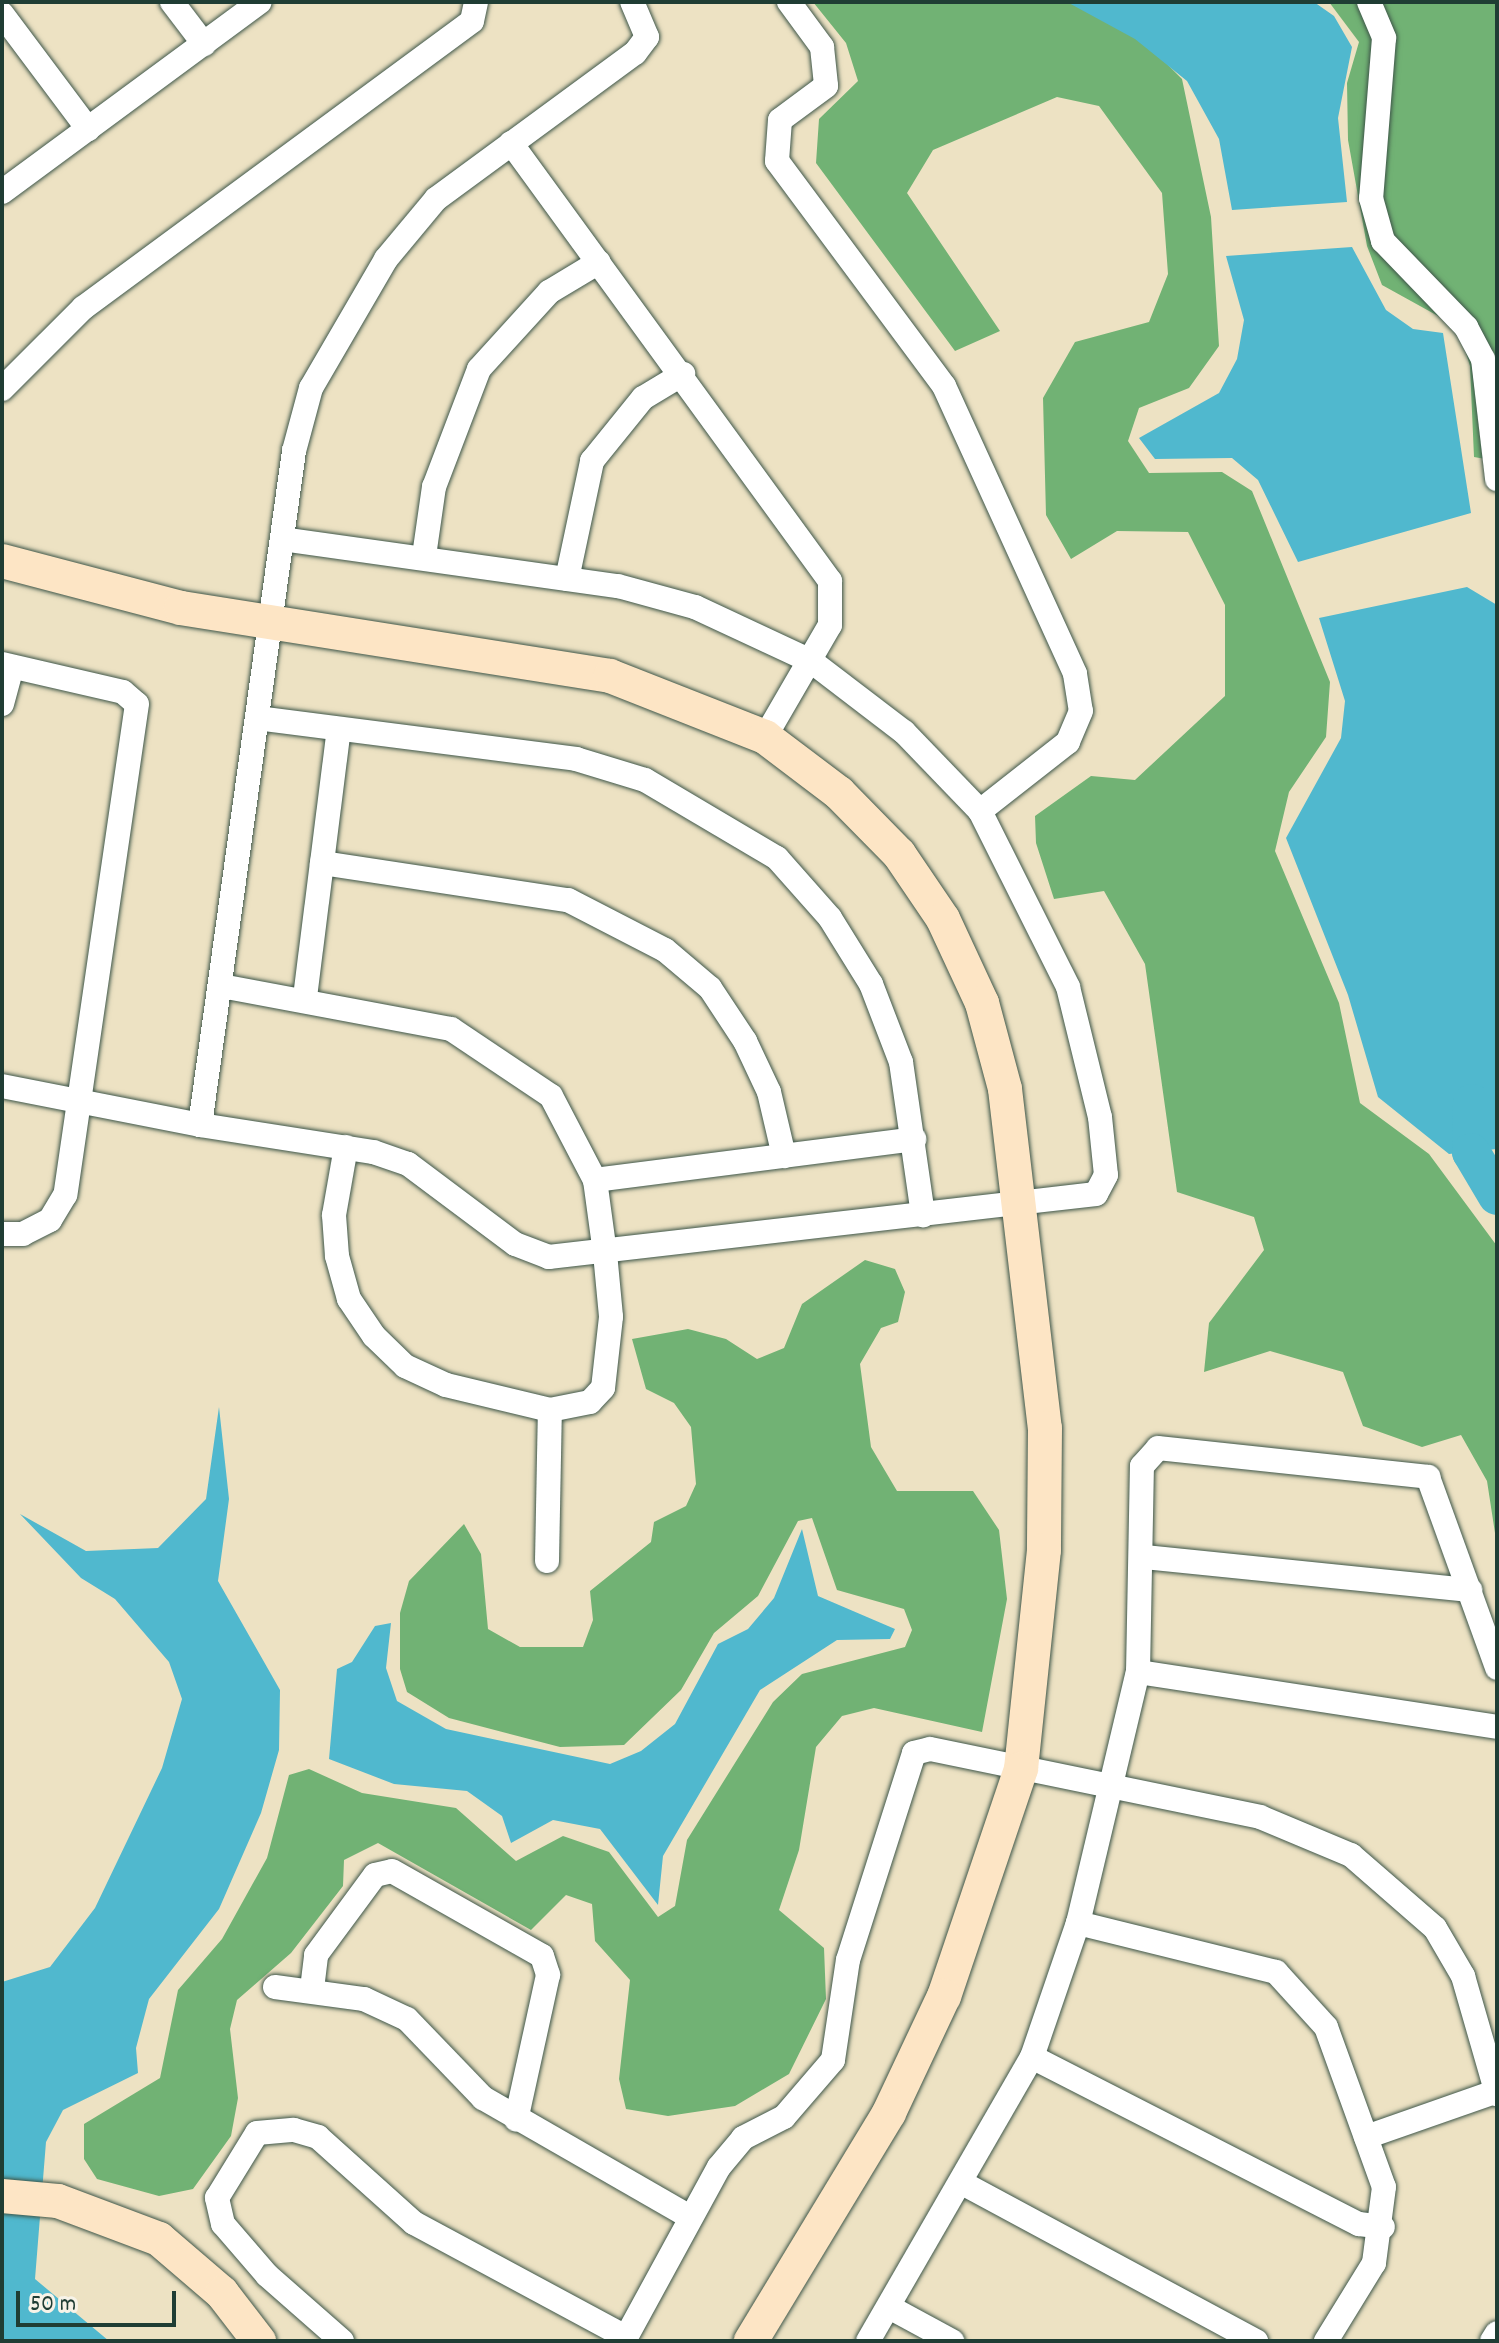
<!DOCTYPE html>
<html>
<head>
<meta charset="utf-8">
<style>
  body { margin:0 }
  #map { position:relative; width:1499px; height:2343px; overflow:hidden; background:#ede2c3; font-family:Dekko,sans-serif }
  div>[style] { position:absolute }
  [style*='--x'] { left:calc(var(--x)*1px); top:calc(var(--y)*1px); width:calc(var(--w)*1px); rotate:calc(var(--a)*1deg) }
  .forest>* { inset:0; background:#71b274 }
  .water>* { inset:0; background:#50b8ce }
  .river>* { height:38px; margin:-19px; padding:0 19px; transform-origin:19px; border-radius:19px; background:#50b8ce }
  .roads { filter:drop-shadow(0 0 2px #3e5649) drop-shadow(0 0 2px #3e5649) }
  .street>* { height:24px; margin:-12px; padding:0 12px; transform-origin:12px; border-radius:12px; background:#fff }
  .secondary>* { height:34px; margin:-17px; padding:0 17px; transform-origin:17px; border-radius:17px; background:#fde5c5 }
  span { translate:-50% -50%; white-space:nowrap; text-align:center; line-height:1.15; -webkit-text-stroke:6px #f7f3e8; paint-order:stroke }
  .frame { position:absolute; inset:0; border:4px solid #1f3d34; pointer-events:none }
  .scale { position:absolute; left:16px; top:2291px; width:160px; height:36px; box-sizing:border-box; border:4px solid #1f3d34; border-top:0; padding-left:10px; font-size:24px; line-height:28px; white-space:nowrap; color:#1f3d34; -webkit-text-stroke:6px #f7f3e8; paint-order:stroke }
</style>
</head>
<body>
<div id="map">
  <div class="forest">
    <div style="clip-path:polygon(813px 2px,1105px 2px,1182px 79px,1211px 217px,1219px 346px,1189px 388px,1139px 408px,1128px 441px,1149px 473px,1222px 472px,1252px 491px,1330px 682px,1326px 737px,1289px 792px,1275px 851px,1339px 1003px,1360px 1103px,1429px 1154px,1497px 1246px,1497px 1546px,1487px 1481px,1461px 1435px,1422px 1447px,1363px 1426px,1343px 1372px,1270px 1351px,1204px 1372px,1209px 1323px,1264px 1250px,1254px 1217px,1177px 1192px,1145px 964px,1104px 891px,1054px 899px,1036px 843px,1035px 816px,1091px 776px,1135px 780px,1225px 696px,1225px 605px,1188px 532px,1117px 531px,1071px 559px,1046px 515px,1043px 398px,1075px 342px,1149px 322px,1168px 274px,1162px 193px,1099px 106px,1057px 97px,933px 150px,907px 193px,1000px 331px,955px 351px,816px 163px,819px 119px,858px 81px,846px 43px)"></div>
    <div style="clip-path:polygon(1329px 2px,1497px 2px,1497px 461px,1474px 457px,1470px 366px,1458px 327px,1382px 285px,1367px 246px,1348px 140px,1347px 83px,1359px 42px)"></div>
    <div style="clip-path:polygon(865px 1260px,895px 1269px,905px 1292px,898px 1322px,881px 1328px,860px 1364px,871px 1447px,897px 1491px,973px 1491px,999px 1530px,1007px 1599px,982px 1732px,874px 1708px,842px 1716px,816px 1747px,799px 1850px,779px 1910px,824px 1948px,826px 1999px,789px 2074px,735px 2106px,668px 2116px,626px 2109px,619px 2079px,630px 1980px,595px 1941px,592px 1904px,566px 1895px,531px 1930px,378px 1843px,344px 1860px,343px 1886px,291px 1953px,237px 2000px,230px 2029px,238px 2098px,231px 2136px,193px 2189px,159px 2196px,97px 2179px,84px 2159px,84px 2124px,160px 2078px,178px 1990px,222px 1939px,267px 1858px,289px 1775px,309px 1769px,362px 1793px,456px 1808px,516px 1861px,563px 1836px,609px 1852px,658px 1917px,675px 1906px,687px 1840px,773px 1702px,802px 1674px,905px 1647px,912px 1630px,904px 1609px,837px 1590px,812px 1518px,798px 1521px,758px 1596px,714px 1633px,681px 1690px,624px 1745px,560px 1747px,449px 1718px,407px 1692px,400px 1669px,400px 1613px,409px 1581px,464px 1524px,481px 1554px,488px 1629px,520px 1647px,583px 1647px,593px 1620px,590px 1591px,651px 1542px,654px 1522px,686px 1506px,696px 1484px,691px 1427px,674px 1403px,646px 1389px,632px 1339px,688px 1329px,726px 1339px,757px 1359px,784px 1348px,802px 1304px)"></div>
  </div>
  <div class="water">
    <div style="clip-path:polygon(1067px 2px,1314px 2px,1334px 16px,1352px 47px,1338px 118px,1347px 202px,1232px 210px,1219px 139px,1187px 81px,1135px 39px)"></div>
    <div style="clip-path:polygon(1352px 247px,1386px 310px,1413px 329px,1443px 333px,1471px 513px,1298px 562px,1258px 480px,1232px 458px,1155px 459px,1139px 438px,1219px 393px,1237px 359px,1244px 320px,1226px 256px)"></div>
    <div style="clip-path:polygon(1467px 587px,1497px 605px,1497px 1149px,1449px 1154px,1378px 1097px,1348px 995px,1286px 838px,1341px 738px,1345px 701px,1319px 618px)"></div>
    <div style="clip-path:polygon(219px 1407px,229px 1499px,218px 1581px,280px 1690px,279px 1750px,261px 1813px,219px 1909px,149px 1999px,136px 2048px,138px 2073px,63px 2110px,46px 2142px,35px 2279px,109px 2341px,2px 2341px,2px 1982px,50px 1967px,95px 1908px,162px 1768px,182px 1699px,169px 1662px,115px 1599px,81px 1578px,20px 1514px,86px 1551px,158px 1548px,206px 1499px)"></div>
    <div style="clip-path:polygon(802px 1529px,818px 1596px,895px 1629px,890px 1639px,837px 1640px,760px 1690px,663px 1856px,658px 1905px,600px 1829px,553px 1820px,511px 1843px,502px 1816px,467px 1791px,394px 1784px,329px 1759px,337px 1669px,352px 1662px,375px 1626px,391px 1623px,386px 1668px,397px 1701px,446px 1729px,610px 1764px,641px 1751px,675px 1724px,718px 1644px,748px 1629px,774px 1598px)"></div>
  </div>
  <div class="river">
    <div style="--x:1472;--y:1103;--w:49;--a:91.2"></div>
    <div style="--x:1471;--y:1152;--w:51;--a:59.4"></div>
  </div>
  <div class="roads">
    <div class="street">
      <div style="--x:172;--y:2;--w:53;--a:52.7"></div>
      <div style="--x:789;--y:2;--w:56;--a:53.7"></div>
      <div style="--x:822;--y:47;--w:39;--a:84"></div>
      <div style="--x:826;--y:86;--w:57;--a:143.5"></div>
      <div style="--x:780;--y:120;--w:41;--a:94.2"></div>
      <div style="--x:777;--y:161;--w:280;--a:53.4"></div>
      <div style="--x:944;--y:386;--w:316;--a:65.5"></div>
      <div style="--x:1075;--y:674;--w:37;--a:81"></div>
      <div style="--x:1081;--y:711;--w:34;--a:113"></div>
      <div style="--x:1068;--y:742;--w:112;--a:141.9"></div>
      <div style="--x:1369;--y:2;--w:39;--a:67"></div>
      <div style="--x:1384;--y:38;--w:161;--a:94.6"></div>
      <div style="--x:1371;--y:198;--w:45;--a:74.4"></div>
      <div style="--x:1383;--y:241;--w:120;--a:46"></div>
      <div style="--x:1466;--y:327;--w:36;--a:62"></div>
      <div style="--x:1483;--y:359;--w:121;--a:83.3"></div>
      <div style="--x:2;--y:14;--w:144;--a:53.2"></div>
      <div style="--x:511;--y:143;--w:542;--a:53.93"></div>
      <div style="--x:830;--y:581;--w:44;--a:90"></div>
      <div style="--x:830;--y:625;--w:129;--a:120.1"></div>
      <div style="--x:2;--y:192;--w:320;--a:-36.4"></div>
      <div style="--x:2;--y:389;--w:115;--a:-45"></div>
      <div style="--x:83;--y:308;--w:483;--a:-36.4"></div>
      <div style="--x:472;--y:21;--w:19;--a:-78"></div>
      <div style="--x:282;--y:539;--w:339;--a:8"></div>
      <div style="--x:618;--y:586;--w:80;--a:15.3"></div>
      <div style="--x:695;--y:607;--w:128;--a:25"></div>
      <div style="--x:811;--y:661;--w:117;--a:37.4"></div>
      <div style="--x:904;--y:732;--w:110;--a:46.1"></div>
      <div style="--x:980;--y:811;--w:197;--a:63.4"></div>
      <div style="--x:1068;--y:987;--w:134;--a:76.2"></div>
      <div style="--x:1100;--y:1117;--w:58;--a:84.1"></div>
      <div style="--x:1106;--y:1175;--w:21;--a:118"></div>
      <div style="--x:1096;--y:1194;--w:551;--a:173.43"></div>
      <div style="--x:549;--y:1257;--w:36;--a:-159"></div>
      <div style="--x:515;--y:1244;--w:134;--a:-143.2"></div>
      <div style="--x:408;--y:1164;--w:37;--a:-161"></div>
      <div style="--x:373;--y:1152;--w:175;--a:-171.1"></div>
      <div style="--x:200;--y:1125;--w:681;--a:-82.06"></div>
      <div style="--x:294;--y:451;--w:65;--a:-74.9"></div>
      <div style="--x:311;--y:388;--w:149;--a:-59.8"></div>
      <div style="--x:386;--y:259;--w:78;--a:-50.2"></div>
      <div style="--x:436;--y:199;--w:247;--a:-36.3"></div>
      <div style="--x:635;--y:53;--w:20;--a:-53"></div>
      <div style="--x:647;--y:37;--w:38;--a:-113"></div>
      <div style="--x:424;--y:556;--w:70;--a:-81.8"></div>
      <div style="--x:434;--y:487;--w:126;--a:-69.1"></div>
      <div style="--x:479;--y:369;--w:104;--a:-47.7"></div>
      <div style="--x:549;--y:292;--w:58;--a:-31"></div>
      <div style="--x:567;--y:579;--w:121;--a:-78"></div>
      <div style="--x:592;--y:461;--w:81;--a:-51"></div>
      <div style="--x:643;--y:398;--w:47;--a:-31"></div>
      <div style="--x:2;--y:664;--w:124;--a:13"></div>
      <div style="--x:123;--y:692;--w:18;--a:41"></div>
      <div style="--x:137;--y:704;--w:496;--a:98.3"></div>
      <div style="--x:65;--y:1195;--w:29;--a:121"></div>
      <div style="--x:50;--y:1220;--w:30;--a:153"></div>
      <div style="--x:23;--y:1234;--w:21;--a:180"></div>
      <div style="--x:2;--y:704;--w:38;--a:-75"></div>
      <div style="--x:257;--y:718;--w:322;--a:7.3"></div>
      <div style="--x:576;--y:759;--w:72;--a:16.9"></div>
      <div style="--x:645;--y:780;--w:153;--a:30.6"></div>
      <div style="--x:777;--y:858;--w:80;--a:48.5"></div>
      <div style="--x:830;--y:918;--w:78;--a:58.2"></div>
      <div style="--x:871;--y:984;--w:84;--a:69"></div>
      <div style="--x:901;--y:1062;--w:155;--a:81.8"></div>
      <div style="--x:322;--y:863;--w:249;--a:8.6"></div>
      <div style="--x:568;--y:900;--w:109;--a:27.3"></div>
      <div style="--x:665;--y:950;--w:59;--a:40.2"></div>
      <div style="--x:710;--y:988;--w:64;--a:56.6"></div>
      <div style="--x:745;--y:1041;--w:56;--a:64.8"></div>
      <div style="--x:769;--y:1092;--w:66;--a:76.8"></div>
      <div style="--x:221;--y:986;--w:234;--a:10.6"></div>
      <div style="--x:451;--y:1029;--w:120;--a:33.8"></div>
      <div style="--x:551;--y:1096;--w:95;--a:62.4"></div>
      <div style="--x:595;--y:1180;--w:74;--a:82.2"></div>
      <div style="--x:605;--y:1253;--w:64;--a:84.6"></div>
      <div style="--x:611;--y:1317;--w:71;--a:96.4"></div>
      <div style="--x:603;--y:1388;--w:19;--a:133"></div>
      <div style="--x:590;--y:1402;--w:41;--a:168.7"></div>
      <div style="--x:550;--y:1410;--w:107;--a:-166.5"></div>
      <div style="--x:446;--y:1385;--w:45;--a:-155.1"></div>
      <div style="--x:405;--y:1366;--w:43;--a:-135.9"></div>
      <div style="--x:374;--y:1336;--w:45;--a:-124"></div>
      <div style="--x:349;--y:1299;--w:45;--a:-105.6"></div>
      <div style="--x:337;--y:1256;--w:41;--a:-94.2"></div>
      <div style="--x:334;--y:1215;--w:69;--a:-80"></div>
      <div style="--x:305;--y:997;--w:270;--a:-82.8"></div>
      <div style="--x:2;--y:1086;--w:202;--a:11.1"></div>
      <div style="--x:595;--y:1180;--w:322;--a:-7.3"></div>
      <div style="--x:1144;--y:1557;--w:328;--a:5.8"></div>
      <div style="--x:547;--y:1561;--w:151;--a:-88.9"></div>
      <div style="--x:1138;--y:1672;--w:363;--a:8.7"></div>
      <div style="--x:1078;--y:1923;--w:204;--a:13.9"></div>
      <div style="--x:1276;--y:1972;--w:74;--a:47.7"></div>
      <div style="--x:1326;--y:2027;--w:170;--a:70.1"></div>
      <div style="--x:1384;--y:2187;--w:77;--a:97.5"></div>
      <div style="--x:1374;--y:2263;--w:92;--a:121.6"></div>
      <div style="--x:275;--y:1987;--w:90;--a:7.7"></div>
      <div style="--x:364;--y:1999;--w:47;--a:24.9"></div>
      <div style="--x:407;--y:2019;--w:110;--a:46.1"></div>
      <div style="--x:483;--y:2098;--w:237;--a:29.9"></div>
      <div style="--x:312;--y:1989;--w:34;--a:-83"></div>
      <div style="--x:316;--y:1955;--w:99;--a:-53.6"></div>
      <div style="--x:375;--y:1875;--w:17;--a:-13"></div>
      <div style="--x:392;--y:1871;--w:172;--a:29.5"></div>
      <div style="--x:542;--y:1956;--w:20;--a:72"></div>
      <div style="--x:548;--y:1975;--w:148;--a:102.4"></div>
      <div style="--x:1032;--y:2057;--w:367;--a:27.1"></div>
      <div style="--x:1359;--y:2224;--w:24;--a:7"></div>
      <div style="--x:1366;--y:2137;--w:139;--a:-19.3"></div>
      <div style="--x:964;--y:2184;--w:332;--a:28.3"></div>
      <div style="--x:889;--y:2307;--w:72;--a:28.4"></div>
      <div style="--x:342;--y:2341;--w:100;--a:-138.7"></div>
      <div style="--x:267;--y:2275;--w:67;--a:-130.8"></div>
      <div style="--x:223;--y:2224;--w:27;--a:-103"></div>
      <div style="--x:217;--y:2198;--w:76;--a:-58.4"></div>
      <div style="--x:257;--y:2133;--w:37;--a:-5"></div>
      <div style="--x:294;--y:2130;--w:25;--a:16"></div>
      <div style="--x:318;--y:2137;--w:129;--a:41.9"></div>
      <div style="--x:414;--y:2223;--w:241;--a:28.3"></div>
      <div style="--x:624;--y:2341;--w:198;--a:-61.4"></div>
      <div style="--x:719;--y:2167;--w:38;--a:-50"></div>
      <div style="--x:743;--y:2138;--w:46;--a:-27.1"></div>
      <div style="--x:784;--y:2117;--w:75;--a:-49.3"></div>
      <div style="--x:833;--y:2060;--w:101;--a:-81.5"></div>
      <div style="--x:848;--y:1960;--w:217;--a:-72.3"></div>
      <div style="--x:914;--y:1753;--w:16;--a:-14"></div>
      <div style="--x:930;--y:1749;--w:337;--a:11.6"></div>
      <div style="--x:1260;--y:1817;--w:99;--a:22.7"></div>
      <div style="--x:1351;--y:1855;--w:111;--a:41"></div>
      <div style="--x:1435;--y:1928;--w:56;--a:59.7"></div>
      <div style="--x:1463;--y:1976;--w:123;--a:73.9"></div>
      <div style="--x:868;--y:2341;--w:328;--a:-60"></div>
      <div style="--x:1032;--y:2057;--w:142;--a:-71.1"></div>
      <div style="--x:1078;--y:1923;--w:258;--a:-76.6"></div>
      <div style="--x:1138;--y:1672;--w:206;--a:-88.9"></div>
      <div style="--x:1142;--y:1466;--w:24;--a:-48"></div>
      <div style="--x:1158;--y:1448;--w:272;--a:6.1"></div>
      <div style="--x:1428;--y:1477;--w:203;--a:70.1"></div>
      <div style="--x:1492;--y:2341;--w:9;--a:-58"></div>
    </div>
    <div class="secondary">
      <div style="--x:2;--y:561;--w:185;--a:14.7"></div>
      <div style="--x:181;--y:608;--w:434;--a:9"></div>
      <div style="--x:610;--y:676;--w:167;--a:21.5"></div>
      <div style="--x:765;--y:737;--w:93;--a:37.1"></div>
      <div style="--x:839;--y:793;--w:86;--a:45.5"></div>
      <div style="--x:899;--y:854;--w:78;--a:55.9"></div>
      <div style="--x:943;--y:919;--w:93;--a:65.1"></div>
      <div style="--x:982;--y:1003;--w:89;--a:75"></div>
      <div style="--x:1005;--y:1089;--w:341;--a:83.3"></div>
      <div style="--x:1045;--y:1428;--w:122;--a:90.5"></div>
      <div style="--x:1044;--y:1550;--w:220;--a:96"></div>
      <div style="--x:1021;--y:1769;--w:240;--a:108.7"></div>
      <div style="--x:944;--y:1996;--w:129;--a:115.2"></div>
      <div style="--x:889;--y:2113;--w:267;--a:121.2"></div>
      <div style="--x:2;--y:2196;--w:56;--a:5.1"></div>
      <div style="--x:58;--y:2201;--w:108;--a:20.6"></div>
      <div style="--x:159;--y:2239;--w:83;--a:40.6"></div>
      <div style="--x:222;--y:2293;--w:61;--a:52.4"></div>
    </div>
  </div>
  <div class="frame"></div>
  <div class="scale">50 m</div>
</div>
</body>
</html>
